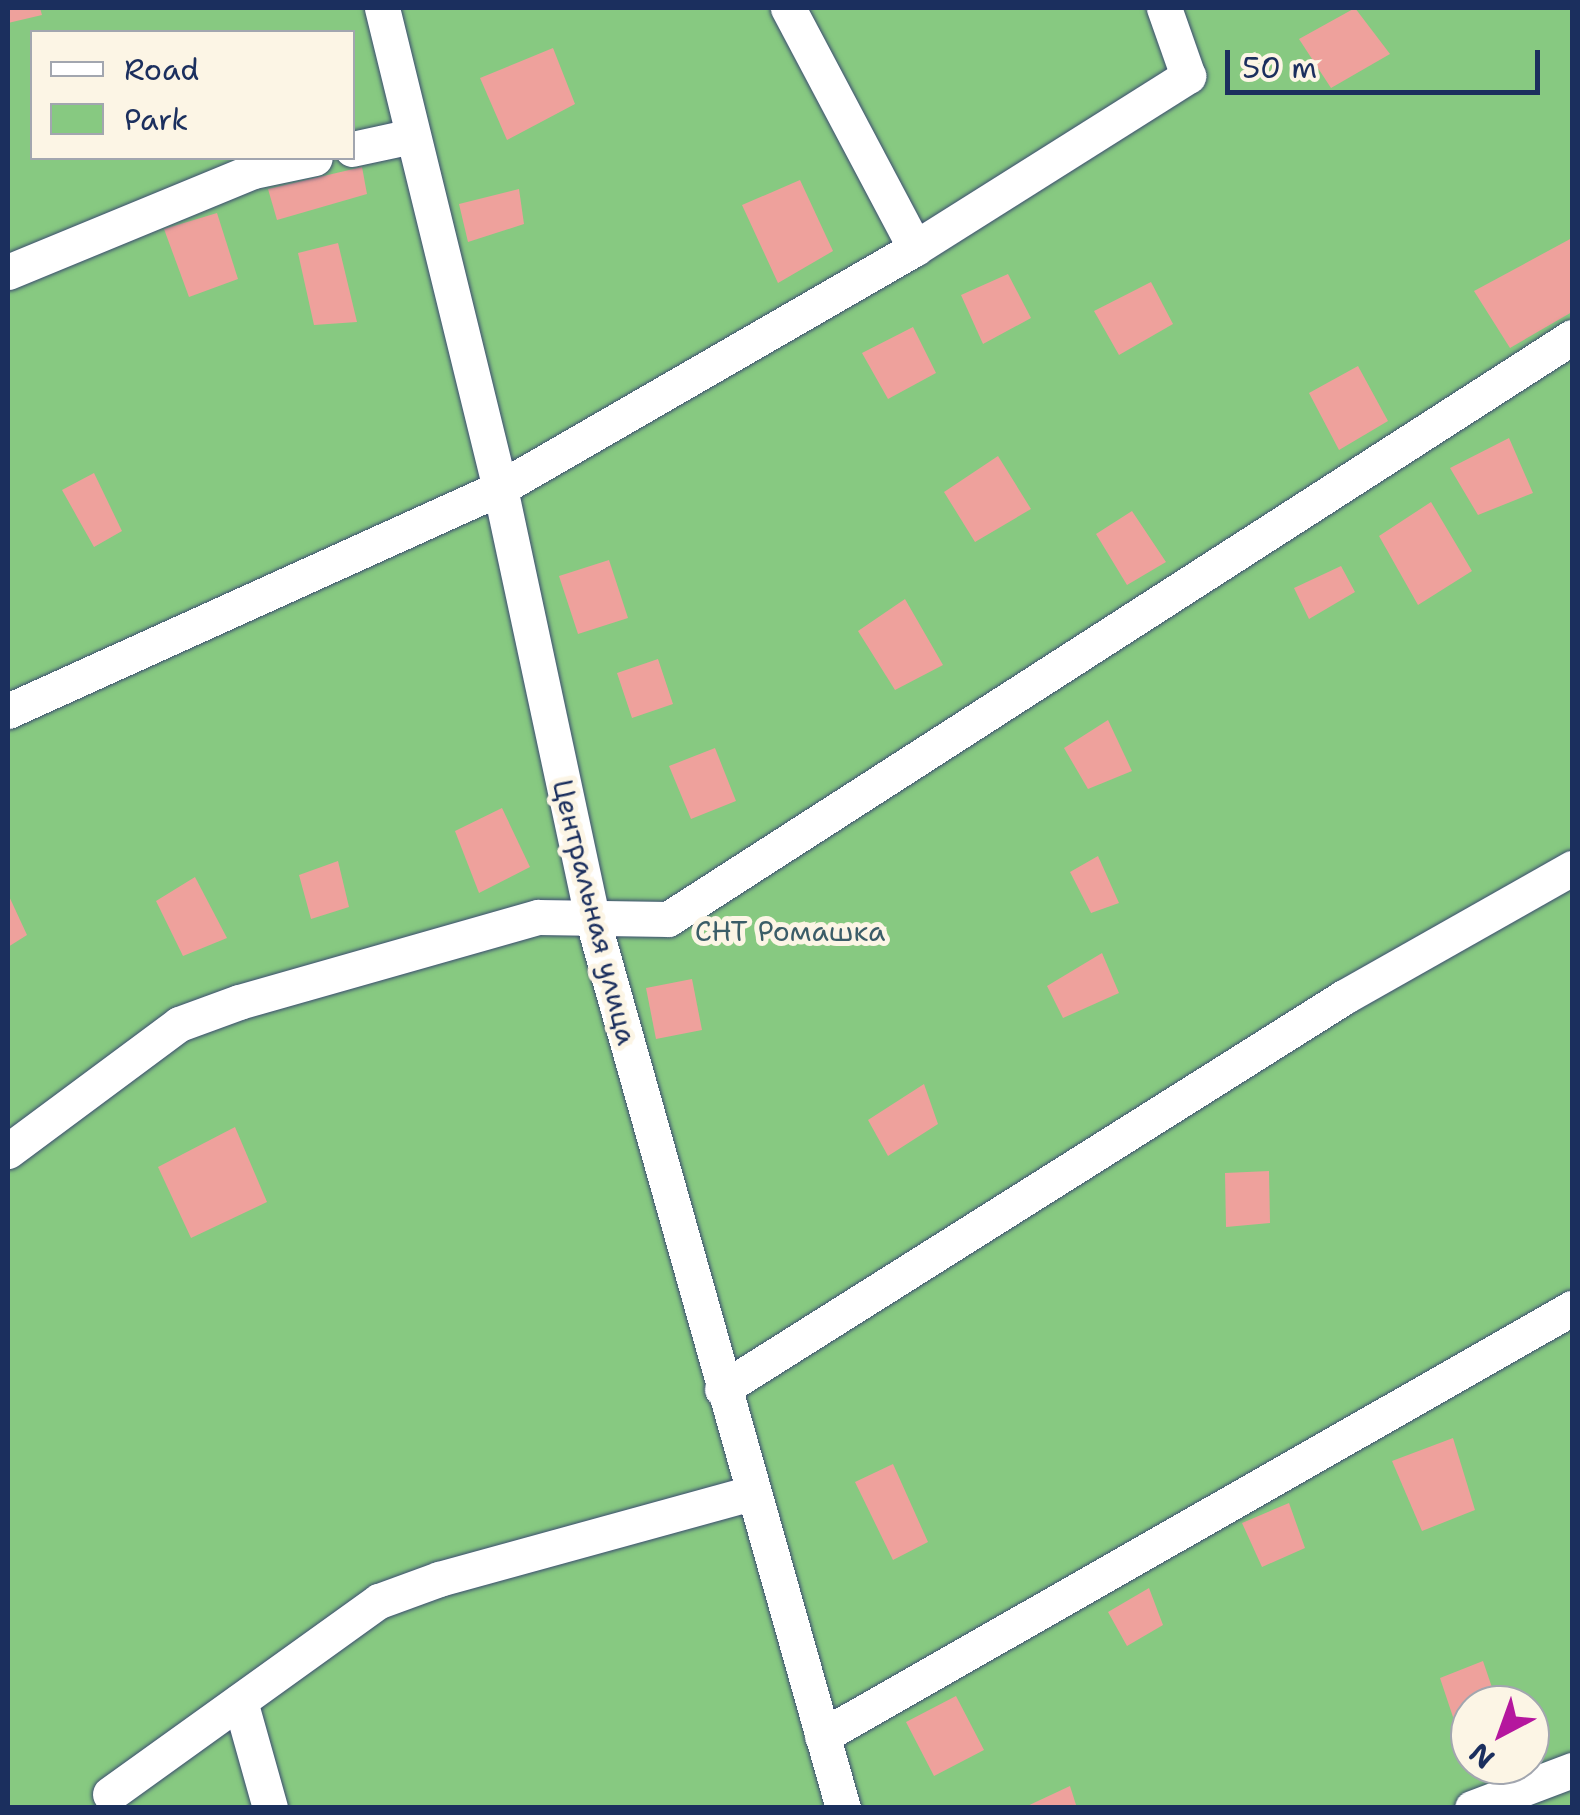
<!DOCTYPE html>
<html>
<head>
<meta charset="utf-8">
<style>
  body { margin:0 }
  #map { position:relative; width:1580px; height:1815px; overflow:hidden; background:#f3ecd3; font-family:"Shantell Sans",sans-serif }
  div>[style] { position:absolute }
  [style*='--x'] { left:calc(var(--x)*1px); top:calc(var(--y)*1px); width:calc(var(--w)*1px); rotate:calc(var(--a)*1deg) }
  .green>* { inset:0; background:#87c981 }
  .building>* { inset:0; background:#eea19c }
  .roads { filter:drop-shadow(0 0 2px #3b4b70) drop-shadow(0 0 2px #3b4b70) }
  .street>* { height:35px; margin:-17.5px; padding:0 17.5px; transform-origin:17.5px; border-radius:17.5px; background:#fff }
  span { translate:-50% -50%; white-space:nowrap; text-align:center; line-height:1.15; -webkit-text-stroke:10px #fcf5e5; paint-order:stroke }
  .street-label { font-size:28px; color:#1b2f5e }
  .park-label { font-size:28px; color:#3b5d68 }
  .frame { position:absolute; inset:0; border:10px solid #1b2f5e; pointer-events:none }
  .legend { position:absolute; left:30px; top:30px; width:325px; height:130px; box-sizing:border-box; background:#fcf5e5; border:2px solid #a2a6af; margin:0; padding:12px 18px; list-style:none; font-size:30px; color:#1b2f5e }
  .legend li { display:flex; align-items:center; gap:20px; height:50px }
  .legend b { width:50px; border:2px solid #a2a6af }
  .north { position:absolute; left:1450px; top:1685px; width:100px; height:100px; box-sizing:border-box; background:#fcf5e5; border:2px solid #a2a6af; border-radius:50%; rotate:221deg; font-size:28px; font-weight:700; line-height:40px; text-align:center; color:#1b2f5e }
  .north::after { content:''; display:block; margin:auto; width:35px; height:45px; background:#b5179e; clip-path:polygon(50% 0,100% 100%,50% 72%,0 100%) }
  .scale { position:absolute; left:1225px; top:50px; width:315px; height:45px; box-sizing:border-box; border:5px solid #1b2f5e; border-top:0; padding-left:12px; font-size:30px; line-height:35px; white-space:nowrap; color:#1b2f5e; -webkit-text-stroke:8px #fcf5e5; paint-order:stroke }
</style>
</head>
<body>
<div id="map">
  <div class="green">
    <div style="clip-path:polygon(evenodd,8px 8px,1572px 8px,1572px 1807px,8px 1807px,8px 8px,32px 32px,352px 32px,352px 158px,32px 158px,32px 32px,8px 8px,1470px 1705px,1530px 1705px,1530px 1765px,1470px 1765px,1470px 1705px)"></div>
  </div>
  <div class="building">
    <div style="clip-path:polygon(8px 8px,40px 8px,42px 15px,8px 23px)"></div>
    <div style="clip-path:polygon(1355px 8px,1390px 54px,1331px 88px,1299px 39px)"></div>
    <div style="clip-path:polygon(553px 48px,575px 104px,507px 140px,480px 78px)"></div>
    <div style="clip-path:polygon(362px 167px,367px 194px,277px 220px,268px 189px)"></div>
    <div style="clip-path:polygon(800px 180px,833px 251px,778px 283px,742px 205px)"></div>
    <div style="clip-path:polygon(519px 189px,524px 224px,468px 242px,459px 204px)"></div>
    <div style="clip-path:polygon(217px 213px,238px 279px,189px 297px,164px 229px)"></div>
    <div style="clip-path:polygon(1572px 238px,1572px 312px,1510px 348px,1474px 291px)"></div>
    <div style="clip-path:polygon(338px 243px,357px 322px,314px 325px,298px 253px)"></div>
    <div style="clip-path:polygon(1008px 274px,1031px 318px,983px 344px,961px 295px)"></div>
    <div style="clip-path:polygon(1151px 282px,1173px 324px,1119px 355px,1094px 311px)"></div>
    <div style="clip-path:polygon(913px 327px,936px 373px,888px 399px,862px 353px)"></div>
    <div style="clip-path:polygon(1358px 366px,1388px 421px,1339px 450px,1309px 393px)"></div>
    <div style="clip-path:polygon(1509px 438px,1533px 493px,1478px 515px,1450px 468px)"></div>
    <div style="clip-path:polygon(998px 456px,1031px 509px,975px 542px,944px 492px)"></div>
    <div style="clip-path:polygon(94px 473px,122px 531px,94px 547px,62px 490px)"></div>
    <div style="clip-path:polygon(1431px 502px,1472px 571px,1418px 605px,1379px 536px)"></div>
    <div style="clip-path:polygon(1132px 511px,1166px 562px,1127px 585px,1096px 534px)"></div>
    <div style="clip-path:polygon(609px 560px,628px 618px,578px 634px,559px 576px)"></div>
    <div style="clip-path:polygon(1341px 566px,1355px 592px,1309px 619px,1294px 588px)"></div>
    <div style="clip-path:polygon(905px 599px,943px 665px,895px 690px,858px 631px)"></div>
    <div style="clip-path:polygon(658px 659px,673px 704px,632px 718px,617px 673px)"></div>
    <div style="clip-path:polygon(1108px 720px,1132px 771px,1088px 789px,1064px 748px)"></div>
    <div style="clip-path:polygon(715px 748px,736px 801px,691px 819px,669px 766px)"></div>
    <div style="clip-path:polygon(502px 808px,530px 867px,479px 893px,455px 831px)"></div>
    <div style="clip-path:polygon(1098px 856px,1119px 903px,1091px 913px,1070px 872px)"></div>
    <div style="clip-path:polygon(338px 861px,349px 907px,311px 919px,299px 875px)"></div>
    <div style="clip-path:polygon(195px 877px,227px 938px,183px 956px,156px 901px)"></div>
    <div style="clip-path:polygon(8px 894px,27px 935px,8px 947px)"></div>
    <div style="clip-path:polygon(1102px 953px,1119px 993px,1063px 1018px,1047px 986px)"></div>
    <div style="clip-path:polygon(692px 979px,702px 1030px,656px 1039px,646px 988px)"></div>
    <div style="clip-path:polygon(924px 1084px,938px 1124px,888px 1156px,868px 1120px)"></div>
    <div style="clip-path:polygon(235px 1127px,267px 1202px,191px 1238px,158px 1167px)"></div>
    <div style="clip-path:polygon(1269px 1171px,1270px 1223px,1226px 1227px,1225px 1173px)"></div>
    <div style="clip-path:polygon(1453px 1438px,1475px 1510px,1422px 1531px,1392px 1461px)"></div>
    <div style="clip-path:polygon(893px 1464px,928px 1542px,893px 1560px,855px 1482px)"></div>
    <div style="clip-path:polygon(1289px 1503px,1305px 1548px,1262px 1567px,1242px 1523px)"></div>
    <div style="clip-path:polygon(1149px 1588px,1163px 1625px,1127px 1646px,1108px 1612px)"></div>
    <div style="clip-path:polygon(1483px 1661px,1498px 1705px,1470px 1705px,1470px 1732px,1459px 1735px,1440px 1678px)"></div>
    <div style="clip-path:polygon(956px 1696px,984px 1750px,934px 1776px,906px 1722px)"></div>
    <div style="clip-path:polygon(1070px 1786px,1077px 1808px,1023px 1808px)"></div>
  </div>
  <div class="roads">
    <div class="street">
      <div style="--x:382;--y:8;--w:494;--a:76.2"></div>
      <div style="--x:500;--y:488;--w:443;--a:77.9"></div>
      <div style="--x:593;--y:921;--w:922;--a:74.26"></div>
      <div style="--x:788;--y:8;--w:272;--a:62.1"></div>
      <div style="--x:352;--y:149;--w:61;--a:-12.2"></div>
      <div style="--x:8;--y:272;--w:265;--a:-22.4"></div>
      <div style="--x:253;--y:171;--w:63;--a:-11.8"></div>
      <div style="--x:8;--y:711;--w:540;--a:-24.38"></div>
      <div style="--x:500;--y:488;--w:479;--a:-30"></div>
      <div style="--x:915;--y:248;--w:323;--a:-32.2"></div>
      <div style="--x:1188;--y:76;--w:72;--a:-109.4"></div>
      <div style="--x:8;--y:1151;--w:213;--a:-36.6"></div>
      <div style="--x:179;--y:1024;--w:64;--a:-20.1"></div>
      <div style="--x:239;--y:1002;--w:311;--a:-15.9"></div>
      <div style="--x:538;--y:917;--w:130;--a:0.9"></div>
      <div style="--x:668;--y:919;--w:1075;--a:-32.77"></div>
      <div style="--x:722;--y:1389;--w:735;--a:-32.22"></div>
      <div style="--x:1344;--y:997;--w:262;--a:-29.5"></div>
      <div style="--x:240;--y:1701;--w:111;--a:74.3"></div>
      <div style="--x:822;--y:1736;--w:864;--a:-29.71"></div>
      <div style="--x:110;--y:1794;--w:331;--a:-35.7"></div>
      <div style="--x:379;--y:1601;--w:64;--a:-20.1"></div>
      <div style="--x:439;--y:1579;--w:324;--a:-15.4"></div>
      <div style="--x:1472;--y:1808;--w:107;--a:-20.8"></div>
    </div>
  </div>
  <div class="street-label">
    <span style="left:595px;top:912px;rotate:76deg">Центральная улица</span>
  </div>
  <div class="park-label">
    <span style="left:790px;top:931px">СНТ Ромашка</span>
  </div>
  <div class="frame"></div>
  <ul class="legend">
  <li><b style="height:12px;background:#fff"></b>Road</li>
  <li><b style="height:28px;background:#87c981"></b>Park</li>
  </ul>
  <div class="north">N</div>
  <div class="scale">50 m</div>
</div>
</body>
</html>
